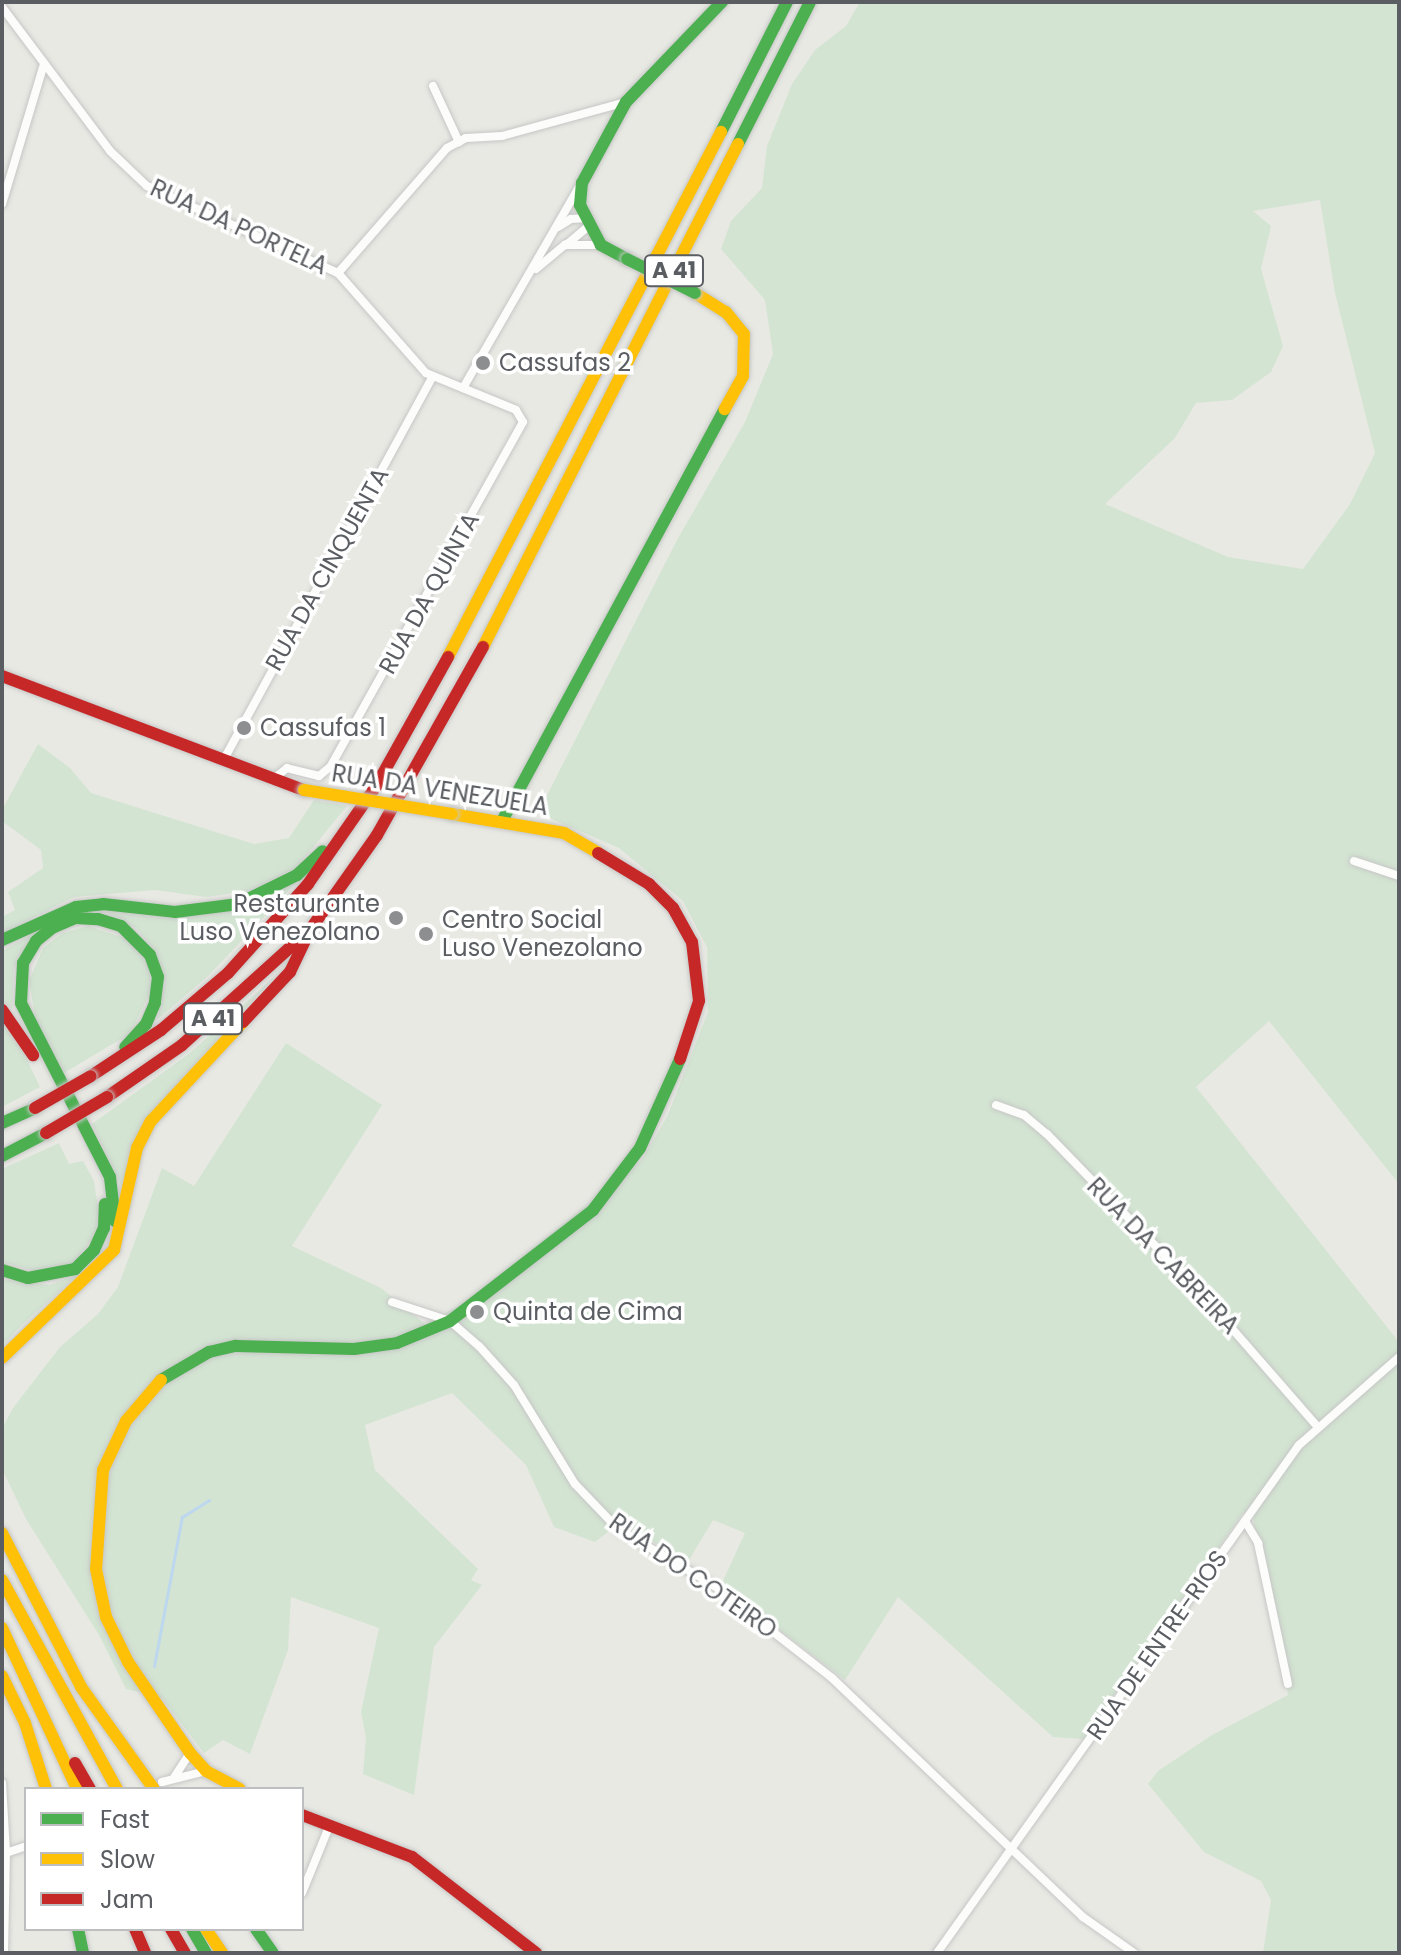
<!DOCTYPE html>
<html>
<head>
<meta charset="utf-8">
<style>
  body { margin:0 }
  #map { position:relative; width:1401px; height:1955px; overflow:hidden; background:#e9e9e4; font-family:Poppins,sans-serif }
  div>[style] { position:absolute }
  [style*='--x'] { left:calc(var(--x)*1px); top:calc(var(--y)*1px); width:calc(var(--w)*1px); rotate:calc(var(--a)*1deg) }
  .green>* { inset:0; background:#d3e4d2 }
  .stream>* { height:3px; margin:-1.5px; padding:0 1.5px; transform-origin:1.5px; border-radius:1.5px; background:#bdd8ee }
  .roads { filter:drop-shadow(0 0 2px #c6c7c6) drop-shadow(0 0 2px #c6c7c6) }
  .street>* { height:8px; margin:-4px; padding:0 4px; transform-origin:4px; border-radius:4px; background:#fcfcfb }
  .fast>* { height:12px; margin:-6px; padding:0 6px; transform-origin:6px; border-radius:6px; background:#4caf50 }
  .slow>* { height:12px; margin:-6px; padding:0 6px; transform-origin:6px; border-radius:6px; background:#ffc107 }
  .jam>* { height:12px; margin:-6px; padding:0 6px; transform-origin:6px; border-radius:6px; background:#c62828 }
  .bridges { filter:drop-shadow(0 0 2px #c6c7c6) drop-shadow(0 0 2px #c6c7c6) }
  .fast-bridge>* { height:12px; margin:-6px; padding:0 6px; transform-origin:6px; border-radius:6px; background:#4caf50 }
  .slow-bridge>* { height:12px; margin:-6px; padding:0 6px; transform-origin:6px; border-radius:6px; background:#ffc107 }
  .jam-bridge>* { height:12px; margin:-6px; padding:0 6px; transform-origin:6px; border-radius:6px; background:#c62828 }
  .dots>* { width:22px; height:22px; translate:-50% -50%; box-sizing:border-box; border:4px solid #fff; border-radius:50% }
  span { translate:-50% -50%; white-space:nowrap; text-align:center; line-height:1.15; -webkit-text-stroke:7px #fff; paint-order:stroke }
  .shield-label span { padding:2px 6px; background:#fff; border:2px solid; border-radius:6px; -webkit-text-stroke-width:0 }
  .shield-label { font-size:22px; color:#5a5d61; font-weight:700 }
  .street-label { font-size:24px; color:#5a5d61 }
  .poi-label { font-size:24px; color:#5a5d61 }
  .left { translate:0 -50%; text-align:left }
  .right { translate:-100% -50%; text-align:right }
  .frame { position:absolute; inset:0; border:4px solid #5a5d61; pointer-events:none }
  .legend { position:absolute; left:24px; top:1787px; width:280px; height:144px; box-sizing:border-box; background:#fff; border:2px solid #bdbec0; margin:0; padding:10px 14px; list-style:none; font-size:24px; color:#5a5d61 }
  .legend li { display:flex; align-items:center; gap:16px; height:40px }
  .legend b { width:40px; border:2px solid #bdbec0 }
</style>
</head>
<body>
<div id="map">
  <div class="green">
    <div style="clip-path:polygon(evenodd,860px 2px,1399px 2px,1399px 1184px,1269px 1021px,1196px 1087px,1399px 1342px,1399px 1953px,1263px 1953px,1271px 1900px,1261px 1881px,1204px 1852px,1148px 1784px,1158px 1771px,1212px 1735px,1288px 1695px,1277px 1623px,1258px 1564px,1253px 1511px,1243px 1513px,1083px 1739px,1053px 1737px,898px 1597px,845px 1680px,721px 1585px,745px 1533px,713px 1520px,689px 1560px,618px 1524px,595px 1542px,554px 1527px,526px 1465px,452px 1393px,365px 1425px,375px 1470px,478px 1569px,471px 1580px,482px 1585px,434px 1647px,414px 1795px,363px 1774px,366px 1738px,361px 1712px,379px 1628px,291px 1597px,288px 1650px,250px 1754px,223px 1740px,204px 1753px,162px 1698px,126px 1689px,99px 1635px,26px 1519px,2px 1469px,2px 1429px,13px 1408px,60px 1347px,98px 1314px,118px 1287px,162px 1168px,194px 1186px,286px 1043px,382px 1105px,292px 1246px,381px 1288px,425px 1324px,466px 1302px,641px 1161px,667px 1117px,708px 1012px,707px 947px,683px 901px,619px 848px,538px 813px,677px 540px,745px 422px,773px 354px,765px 300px,721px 249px,731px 221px,762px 188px,767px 146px,792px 84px,815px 50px,846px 26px,860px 2px,1320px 200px,1335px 293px,1375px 453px,1350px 504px,1303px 569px,1228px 557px,1105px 504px,1175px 438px,1196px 403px,1232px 400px,1271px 372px,1283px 346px,1261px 269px,1271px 226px,1253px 211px,1320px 200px)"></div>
    <div style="clip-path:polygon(38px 744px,70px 768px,91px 793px,254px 844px,289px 838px,314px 800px,347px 806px,296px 868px,248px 891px,206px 897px,155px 890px,74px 897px,2px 933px,2px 917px,15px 910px,8px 892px,43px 868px,41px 850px,2px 821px,2px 810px)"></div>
    <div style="clip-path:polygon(299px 880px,209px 975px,157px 1020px,165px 981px,156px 951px,136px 928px,102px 910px,179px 916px)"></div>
    <div style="clip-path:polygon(88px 926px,128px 939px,148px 965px,152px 988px,131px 1033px,64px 1073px,36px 1020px,29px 981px,43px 948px,62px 933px)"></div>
    <div style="clip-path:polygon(38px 931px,14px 968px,12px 1009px,2px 1000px,2px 951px)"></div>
    <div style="clip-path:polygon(276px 975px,153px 1110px,121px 1185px,92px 1124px,190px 1053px)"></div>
    <div style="clip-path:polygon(2px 1021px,17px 1039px,40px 1087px,2px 1107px)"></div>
    <div style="clip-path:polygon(59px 1143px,69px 1164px,83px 1161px,94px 1181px,100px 1221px,92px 1239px,74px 1262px,39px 1272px,2px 1262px,2px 1169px)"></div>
    <div style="clip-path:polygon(80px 1273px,21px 1326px,2px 1346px,2px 1279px,50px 1285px)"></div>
  </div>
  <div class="stream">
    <div style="--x:154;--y:1666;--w:152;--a:-79.4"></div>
    <div style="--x:182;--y:1517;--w:32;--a:-32"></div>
  </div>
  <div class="roads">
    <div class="street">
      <div style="--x:2;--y:7;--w:180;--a:53.1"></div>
      <div style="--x:110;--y:151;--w:51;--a:43.4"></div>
      <div style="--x:147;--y:186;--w:210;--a:24.5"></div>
      <div style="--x:338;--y:273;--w:133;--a:48.7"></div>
      <div style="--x:426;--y:373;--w:97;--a:22.3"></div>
      <div style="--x:516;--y:410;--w:14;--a:60"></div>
      <div style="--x:523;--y:422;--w:394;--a:119.2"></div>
      <div style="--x:331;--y:766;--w:16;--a:140"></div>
      <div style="--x:319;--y:776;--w:33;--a:-166"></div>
      <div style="--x:287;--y:768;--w:19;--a:141"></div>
      <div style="--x:433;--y:86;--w:62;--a:65.1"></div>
      <div style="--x:2;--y:204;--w:146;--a:-73.3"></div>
      <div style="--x:558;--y:227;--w:15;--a:-32"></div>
      <div style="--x:571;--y:219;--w:15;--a:-4"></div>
      <div style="--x:566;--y:245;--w:31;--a:-40"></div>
      <div style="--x:536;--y:269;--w:38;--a:-40"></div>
      <div style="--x:565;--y:245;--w:36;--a:0"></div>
      <div style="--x:338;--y:273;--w:166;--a:-48.9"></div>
      <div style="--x:447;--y:148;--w:21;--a:-28"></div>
      <div style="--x:466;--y:138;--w:36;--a:-3"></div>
      <div style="--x:502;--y:136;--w:129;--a:-15.3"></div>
      <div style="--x:463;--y:388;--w:232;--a:-60"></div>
      <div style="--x:223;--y:761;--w:437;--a:-61.4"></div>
      <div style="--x:1354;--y:861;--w:47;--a:18.4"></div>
      <div style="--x:996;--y:1105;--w:30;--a:20"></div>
      <div style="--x:1024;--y:1115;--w:30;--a:40"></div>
      <div style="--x:1047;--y:1134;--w:220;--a:45.9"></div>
      <div style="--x:1200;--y:1292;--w:176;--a:48.9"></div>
      <div style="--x:392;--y:1302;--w:61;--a:18.1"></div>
      <div style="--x:450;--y:1321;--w:38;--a:41"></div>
      <div style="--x:479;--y:1346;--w:52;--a:48.1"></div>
      <div style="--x:514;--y:1385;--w:116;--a:58.4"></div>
      <div style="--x:575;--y:1484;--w:62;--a:46.3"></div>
      <div style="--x:618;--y:1529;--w:110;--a:30.5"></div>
      <div style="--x:713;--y:1585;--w:151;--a:38"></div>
      <div style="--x:832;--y:1678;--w:347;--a:43.6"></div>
      <div style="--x:1083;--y:1917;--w:62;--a:35.2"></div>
      <div style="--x:1245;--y:1521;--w:26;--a:59"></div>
      <div style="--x:1258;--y:1543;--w:144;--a:78"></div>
      <div style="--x:175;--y:1776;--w:27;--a:-57"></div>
      <div style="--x:162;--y:1782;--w:45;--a:-14"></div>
      <div style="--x:2;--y:1783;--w:70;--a:86.7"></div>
      <div style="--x:302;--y:1893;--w:71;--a:-67.8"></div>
      <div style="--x:4;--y:1953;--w:100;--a:-88.9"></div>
      <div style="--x:6;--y:1853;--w:21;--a:-19"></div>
      <div style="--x:937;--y:1953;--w:624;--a:-54.53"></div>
      <div style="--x:1299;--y:1445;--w:133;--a:-41.3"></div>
    </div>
    <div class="fast">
      <div style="--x:721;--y:132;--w:146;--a:-63.1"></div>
      <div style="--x:738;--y:144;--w:159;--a:-63.1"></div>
      <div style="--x:627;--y:259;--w:30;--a:-152"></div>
      <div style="--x:601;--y:245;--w:45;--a:-117.7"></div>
      <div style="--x:580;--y:205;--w:22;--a:-85"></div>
      <div style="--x:582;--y:183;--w:92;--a:-61.5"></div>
      <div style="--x:626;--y:102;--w:139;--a:-46.2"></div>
      <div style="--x:502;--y:821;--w:468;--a:-61.6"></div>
      <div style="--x:2;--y:940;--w:81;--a:-24"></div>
      <div style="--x:76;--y:907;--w:27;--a:-6"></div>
      <div style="--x:103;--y:904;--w:72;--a:6.3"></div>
      <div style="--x:175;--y:912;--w:64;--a:-7.2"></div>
      <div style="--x:238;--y:904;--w:66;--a:-26.2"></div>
      <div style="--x:297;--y:875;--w:35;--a:-43"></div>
      <div style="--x:2;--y:1123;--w:36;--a:-24"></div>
      <div style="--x:2;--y:1156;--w:50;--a:-27.6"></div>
      <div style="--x:115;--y:1221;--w:44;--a:-96.5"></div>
      <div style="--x:110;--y:1177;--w:195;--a:-117.1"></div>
      <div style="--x:21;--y:1003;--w:40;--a:-87.1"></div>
      <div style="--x:23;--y:963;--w:26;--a:-59"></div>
      <div style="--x:36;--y:941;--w:21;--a:-39"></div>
      <div style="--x:52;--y:928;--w:26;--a:-23"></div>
      <div style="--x:76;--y:918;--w:22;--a:3"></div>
      <div style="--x:98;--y:919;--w:24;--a:17"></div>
      <div style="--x:121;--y:926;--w:41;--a:45"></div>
      <div style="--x:150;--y:955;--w:23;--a:70"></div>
      <div style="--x:158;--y:977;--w:26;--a:97"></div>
      <div style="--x:155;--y:1003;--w:23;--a:113"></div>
      <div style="--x:146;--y:1024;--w:31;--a:132"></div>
      <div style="--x:2;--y:1270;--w:27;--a:17"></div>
      <div style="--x:28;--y:1278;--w:48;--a:-10.8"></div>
      <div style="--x:75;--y:1269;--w:27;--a:-45"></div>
      <div style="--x:94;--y:1250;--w:24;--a:-66"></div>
      <div style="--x:104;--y:1228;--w:24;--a:-88"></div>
      <div style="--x:161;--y:1380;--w:56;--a:-30.3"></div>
      <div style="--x:209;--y:1352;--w:28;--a:-13"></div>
      <div style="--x:236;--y:1346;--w:118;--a:1.5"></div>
      <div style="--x:354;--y:1349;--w:43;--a:-7.9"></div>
      <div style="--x:397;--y:1343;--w:57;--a:-22.5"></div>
      <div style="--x:450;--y:1321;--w:181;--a:-37.8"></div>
      <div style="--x:593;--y:1210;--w:78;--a:-52.8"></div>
      <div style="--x:640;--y:1148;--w:98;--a:-65.8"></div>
      <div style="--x:78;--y:1929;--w:25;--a:78"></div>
      <div style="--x:192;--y:1929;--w:28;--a:60"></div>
      <div style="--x:256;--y:1929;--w:29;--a:55"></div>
    </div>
    <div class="slow">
      <div style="--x:695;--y:293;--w:36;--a:32"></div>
      <div style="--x:726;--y:312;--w:28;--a:51"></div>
      <div style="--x:744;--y:334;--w:42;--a:91.4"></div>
      <div style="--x:743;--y:376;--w:38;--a:119"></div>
      <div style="--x:483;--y:647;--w:564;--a:-63.12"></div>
      <div style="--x:448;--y:657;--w:592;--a:-62.53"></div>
      <div style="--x:452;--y:814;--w:114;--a:9.6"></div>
      <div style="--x:564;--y:833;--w:39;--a:30"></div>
      <div style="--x:2;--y:1358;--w:156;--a:-44"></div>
      <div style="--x:114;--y:1250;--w:105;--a:-77.3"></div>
      <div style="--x:137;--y:1148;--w:30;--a:-63"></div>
      <div style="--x:151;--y:1121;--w:135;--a:-47.1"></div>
      <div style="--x:161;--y:1380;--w:54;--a:130.5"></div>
      <div style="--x:126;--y:1421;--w:54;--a:115.1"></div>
      <div style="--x:103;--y:1470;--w:99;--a:94"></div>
      <div style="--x:96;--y:1569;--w:49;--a:78.2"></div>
      <div style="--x:106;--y:1617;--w:50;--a:63.9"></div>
      <div style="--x:128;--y:1662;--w:110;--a:55.7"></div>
      <div style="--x:190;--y:1753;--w:24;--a:48"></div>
      <div style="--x:206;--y:1771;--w:38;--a:28"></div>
      <div style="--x:2;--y:1533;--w:173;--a:62.8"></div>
      <div style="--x:81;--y:1687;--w:125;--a:54.4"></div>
      <div style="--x:2;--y:1580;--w:239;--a:61.2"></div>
      <div style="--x:2;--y:1628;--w:178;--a:65"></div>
      <div style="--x:2;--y:1676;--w:52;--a:63.9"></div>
      <div style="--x:25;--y:1723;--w:69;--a:72.3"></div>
      <div style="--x:206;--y:1929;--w:29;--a:56"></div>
    </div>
    <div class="jam">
      <div style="--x:2;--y:676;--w:323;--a:20.7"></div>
      <div style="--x:598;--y:853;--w:60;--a:31.3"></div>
      <div style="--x:649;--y:884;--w:34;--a:45"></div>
      <div style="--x:673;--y:908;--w:39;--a:61"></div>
      <div style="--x:692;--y:942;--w:59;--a:83.2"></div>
      <div style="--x:699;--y:1001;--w:61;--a:108.1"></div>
      <div style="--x:2;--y:1010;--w:55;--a:55.4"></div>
      <div style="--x:243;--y:1022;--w:69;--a:-46.8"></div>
      <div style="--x:290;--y:972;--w:47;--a:-64.5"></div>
      <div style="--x:310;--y:930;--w:116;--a:-54.8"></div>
      <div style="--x:377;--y:835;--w:216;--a:-60.6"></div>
      <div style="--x:91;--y:1076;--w:84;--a:-33.3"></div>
      <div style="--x:161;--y:1030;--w:88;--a:-40.4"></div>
      <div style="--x:228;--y:973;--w:120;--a:-48"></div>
      <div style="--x:308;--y:884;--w:119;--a:-55.2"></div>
      <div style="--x:376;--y:786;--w:148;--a:-60.8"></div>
      <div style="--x:107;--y:1097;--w:91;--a:-34.7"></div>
      <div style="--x:182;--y:1045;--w:166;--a:-42.1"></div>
      <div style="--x:75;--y:1763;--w:30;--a:60"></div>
      <div style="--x:302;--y:1815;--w:118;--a:20.9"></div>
      <div style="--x:412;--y:1857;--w:157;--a:37.7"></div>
      <div style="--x:135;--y:1929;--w:26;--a:67"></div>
      <div style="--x:171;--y:1929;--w:28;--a:60"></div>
    </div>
  </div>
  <div class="bridges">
    <div class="fast-bridge">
      <div style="--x:627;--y:259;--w:76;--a:26.6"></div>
    </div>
    <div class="slow-bridge">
      <div style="--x:304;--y:790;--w:150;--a:9.2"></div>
    </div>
    <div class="jam-bridge">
      <div style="--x:35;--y:1108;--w:64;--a:-29.7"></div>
      <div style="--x:46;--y:1133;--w:71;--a:-30.5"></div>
    </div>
  </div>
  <div class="dots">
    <div style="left:483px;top:363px;background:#8c8e8f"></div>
    <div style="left:244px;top:728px;background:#8c8e8f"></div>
    <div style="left:396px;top:918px;background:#8c8e8f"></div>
    <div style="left:426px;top:934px;background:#8c8e8f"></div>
    <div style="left:477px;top:1312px;background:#8c8e8f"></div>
  </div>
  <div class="shield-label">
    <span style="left:674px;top:271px">A 41</span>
    <span style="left:213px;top:1019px">A 41</span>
  </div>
  <div class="street-label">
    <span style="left:239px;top:227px;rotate:25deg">RUA DA PORTELA</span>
    <span style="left:327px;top:569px;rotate:-61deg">RUA DA CINQUENTA</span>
    <span style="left:429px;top:593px;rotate:-61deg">RUA DA QUINTA</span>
    <span style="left:440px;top:790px;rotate:9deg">RUA DA VENEZUELA</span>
    <span style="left:1163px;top:1256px;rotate:46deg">RUA DA CABREIRA</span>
    <span style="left:693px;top:1576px;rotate:35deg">RUA DO COTEIRO</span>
    <span style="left:1157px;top:1645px;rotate:-55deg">RUA DE ENTRE-RIOS</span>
  </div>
  <div class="poi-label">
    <span class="left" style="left:499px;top:363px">Cassufas 2</span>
    <span class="left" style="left:260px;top:728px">Cassufas 1</span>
    <span class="right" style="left:380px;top:918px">Restaurante<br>Luso Venezolano</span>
    <span class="left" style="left:442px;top:934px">Centro Social<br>Luso Venezolano</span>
    <span class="left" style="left:493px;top:1312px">Quinta de Cima</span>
  </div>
  <div class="frame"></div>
  <ul class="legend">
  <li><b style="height:10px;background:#4caf50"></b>Fast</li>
  <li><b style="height:10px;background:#ffc107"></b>Slow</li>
  <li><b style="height:10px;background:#c62828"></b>Jam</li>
  </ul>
</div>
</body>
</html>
